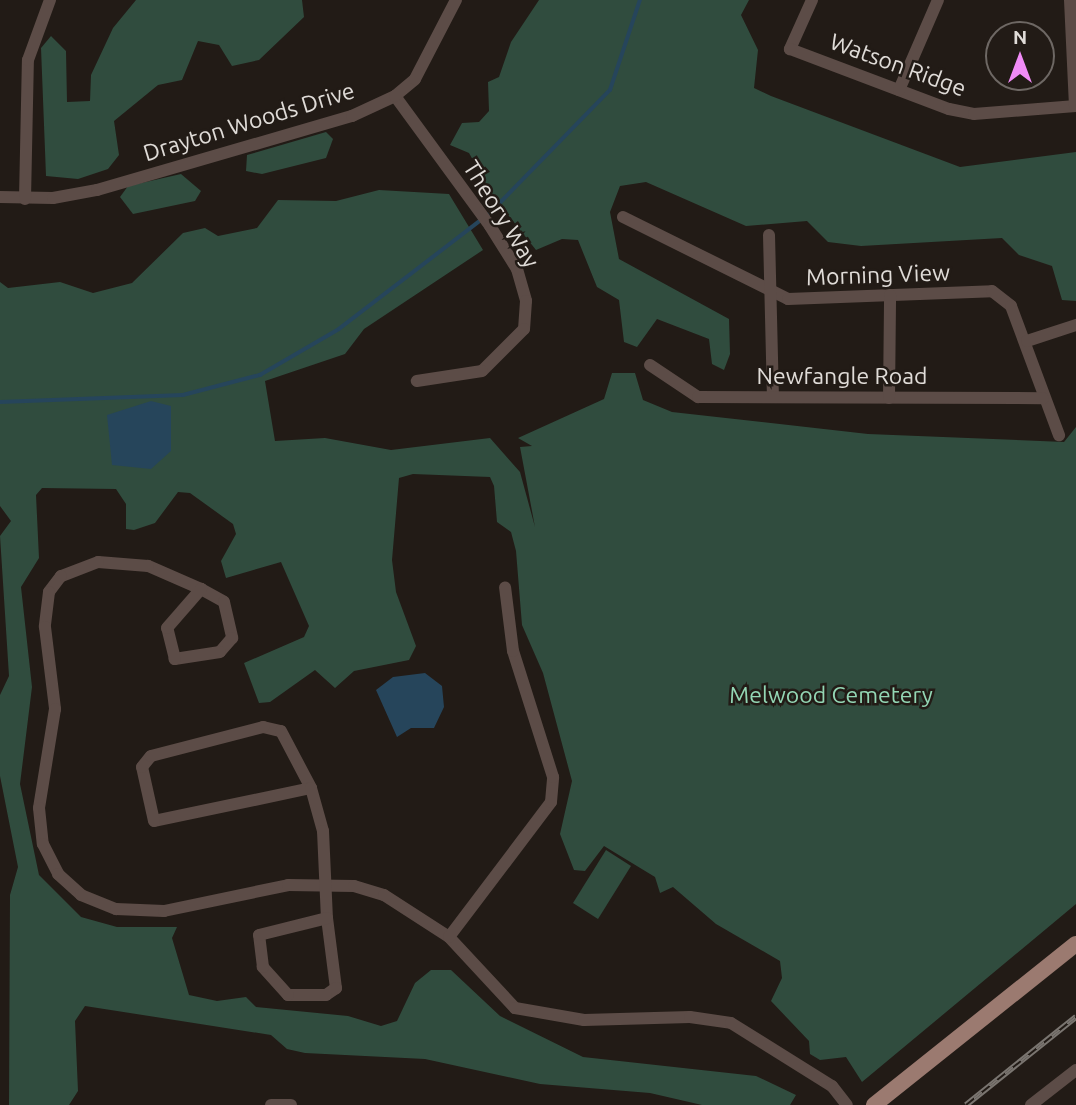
<!DOCTYPE html>
<html>
<head>
<meta charset="utf-8">
<style>
  body { margin:0 }
  #map { position:relative; width:1076px; height:1105px; overflow:hidden; background:#221b16; font-family:Ubuntu,sans-serif }
  div>[style] { position:absolute }
  [style*='--x'] { left:calc(var(--x)*1px); top:calc(var(--y)*1px); width:calc(var(--w)*1px); rotate:calc(var(--a)*1deg) }
  .green>* { inset:0; background:#304c3e }
  .water>* { inset:0; background:#26455b }
  .stream>* { height:3.5px; margin:-1.75px; padding:0 1.75px; transform-origin:1.75px; border-radius:1.75px; background:#26455b }
  .minor>* { height:12px; margin:-6px; padding:0 6px; transform-origin:6px; border-radius:6px; background:#5c4c47 }
  .major>* { height:16px; margin:-8px; padding:0 8px; transform-origin:8px; border-radius:8px; background:#9b7a70 }
  .rail>* { height:6px; margin-top:-3px; transform-origin:0; background:repeating-linear-gradient(90deg,#221b16 0 10px,#7a7570 0 20px); box-sizing:border-box; border-block:2px solid #7a7570 }
  span { translate:-50% -50%; white-space:nowrap; text-align:center; line-height:1.15; -webkit-text-stroke:5px #221b16; paint-order:stroke }
  .street-label { font-size:23px; color:#e0dcd8 }
  .park-label { font-size:23px; color:#93d6b4 }
  .north { position:absolute; left:985px; top:21px; width:70px; height:70px; box-sizing:border-box; background:#221b16; border:2px solid #6e6864; border-radius:50%; rotate:0deg; font-size:19px; font-weight:700; line-height:28px; text-align:center; color:#e0dcd8 }
  .north::after { content:''; display:block; margin:auto; width:24px; height:32px; background:#f08bf6; clip-path:polygon(50% 0,100% 100%,50% 72%,0 100%) }
</style>
</head>
<body>
<div id="map">
  <div class="green">
    <div style="clip-path:polygon(136px 0,302px 0,304px 17px,259px 60px,232px 66px,219px 45px,198px 41px,182px 80px,158px 85px,114px 121px,119px 155px,108px 169px,78px 179px,46px 176px,41px 48px,51px 36px,66px 51px,67px 102px,90px 101px,91px 75px,113px 28px)"></div>
    <div style="clip-path:polygon(539px 0,749px 0,741px 15px,758px 50px,754px 88px,771px 96px,960px 167px,1076px 152px,1076px 301px,1062px 300px,1052px 266px,1019px 255px,1002px 238px,861px 246px,828px 242px,807px 221px,746px 226px,646px 182px,620px 186px,610px 212px,619px 259px,729px 319px,730px 354px,724px 370px,712px 364px,709px 339px,657px 319px,637px 347px,624px 342px,619px 300px,597px 287px,578px 240px,562px 239px,536px 250px,493px 196px,469px 153px,450px 145px,462px 123px,479px 122px,489px 111px,488px 82px,499px 77px,511px 42px)"></div>
    <div style="clip-path:polygon(326px 132px,333px 139px,326px 158px,262px 174px,246px 171px,247px 155px)"></div>
    <div style="clip-path:polygon(181px 174px,201px 191px,195px 201px,133px 214px,120px 197px,128px 186px)"></div>
    <div style="clip-path:polygon(379px 190px,449px 194px,483px 250px,364px 329px,345px 354px,265px 381px,275px 441px,325px 438px,391px 450px,490px 438px,520px 472px,535px 527px,520px 447px,532px 446px,518px 438px,604px 399px,612px 373px,635px 373px,643px 400px,672px 412px,868px 434px,1064px 442px,1076px 427px,1076px 904px,862px 1082px,846px 1057px,820px 1060px,810px 1054px,809px 1041px,771px 1001px,782px 978px,780px 961px,716px 924px,673px 887px,660px 893px,655px 877px,604px 846px,585px 871px,574px 870px,560px 834px,572px 781px,543px 673px,522px 625px,516px 551px,511px 532px,497px 522px,494px 486px,490px 477px,413px 474px,399px 478px,392px 560px,396px 592px,416px 646px,409px 660px,354px 671px,335px 688px,315px 670px,270px 702px,259px 703px,244px 663px,304px 637px,309px 626px,281px 562px,226px 578px,221px 561px,236px 534px,233px 524px,190px 493px,178px 492px,155px 523px,134px 530px,126px 529px,126px 504px,116px 489px,42px 488px,36px 495px,39px 558px,21px 587px,32px 687px,20px 784px,39px 875px,81px 917px,117px 927px,177px 927px,172px 938px,189px 995px,217px 1001px,246px 997px,256px 1007px,348px 1016px,381px 1026px,397px 1021px,415px 983px,431px 970px,451px 970px,500px 1016px,583px 1057px,756px 1076px,796px 1095px,790px 1105px,702px 1105px,650px 1093px,540px 1084px,425px 1059px,305px 1053px,287px 1049px,271px 1035px,85px 1006px,75px 1021px,78px 1091px,69px 1105px,9px 1105px,10px 895px,18px 867px,0 776px,0 695px,9px 676px,0 536px,11px 521px,0 506px,0 282px,8px 288px,60px 282px,93px 293px,132px 283px,183px 233px,205px 228px,218px 236px,257px 228px,278px 200px,336px 201px)"></div>
    <div style="clip-path:polygon(606px 850px,631px 866px,598px 919px,573px 903px)"></div>
  </div>
  <div class="water">
    <div style="clip-path:polygon(151px 401px,171px 406px,171px 451px,151px 469px,112px 465px,107px 415px)"></div>
    <div style="clip-path:polygon(425px 673px,442px 686px,444px 707px,434px 728px,411px 728px,397px 737px,376px 690px,393px 677px)"></div>
  </div>
  <div class="stream">
    <div style="--x:487;--y:216;--w:176;--a:-45.7"></div>
    <div style="--x:610;--y:90;--w:95;--a:-71.6"></div>
    <div style="--x:0;--y:402;--w:183;--a:-2.2"></div>
    <div style="--x:183;--y:395;--w:80;--a:-14.6"></div>
    <div style="--x:260;--y:375;--w:91;--a:-30.2"></div>
    <div style="--x:339;--y:329;--w:179;--a:-37.5"></div>
  </div>
  <div class="minor">
    <div style="--x:812;--y:0;--w:54;--a:114.2"></div>
    <div style="--x:790;--y:49;--w:170;--a:20.7"></div>
    <div style="--x:949;--y:109;--w:25;--a:11"></div>
    <div style="--x:974;--y:114;--w:102;--a:-4.5"></div>
    <div style="--x:1070;--y:0;--w:106;--a:87.3"></div>
    <div style="--x:899;--y:90;--w:98;--a:-66.6"></div>
    <div style="--x:395;--y:96;--w:161;--a:53.8"></div>
    <div style="--x:490;--y:226;--w:51;--a:57.9"></div>
    <div style="--x:517;--y:269;--w:33;--a:74"></div>
    <div style="--x:526;--y:301;--w:28;--a:94"></div>
    <div style="--x:524;--y:329;--w:59;--a:135"></div>
    <div style="--x:482;--y:371;--w:66;--a:171.3"></div>
    <div style="--x:0;--y:197;--w:53;--a:1.1"></div>
    <div style="--x:53;--y:198;--w:45;--a:-10.3"></div>
    <div style="--x:97;--y:190;--w:266;--a:-16.2"></div>
    <div style="--x:352;--y:116;--w:47;--a:-24.9"></div>
    <div style="--x:395;--y:96;--w:26;--a:-40"></div>
    <div style="--x:415;--y:79;--w:89;--a:-62.6"></div>
    <div style="--x:25;--y:199;--w:139;--a:-88.8"></div>
    <div style="--x:28;--y:60;--w:64;--a:-69.9"></div>
    <div style="--x:623;--y:217;--w:184;--a:26.4"></div>
    <div style="--x:788;--y:299;--w:204;--a:-2.2"></div>
    <div style="--x:992;--y:291;--w:24;--a:38"></div>
    <div style="--x:1011;--y:306;--w:138;--a:69.6"></div>
    <div style="--x:769;--y:235;--w:162;--a:88.6"></div>
    <div style="--x:1027;--y:341;--w:52;--a:-18.1"></div>
    <div style="--x:650;--y:365;--w:58;--a:33.7"></div>
    <div style="--x:698;--y:397;--w:345;--a:0.2"></div>
    <div style="--x:889;--y:398;--w:103;--a:-89.4"></div>
    <div style="--x:201;--y:589;--w:58;--a:-156.5"></div>
    <div style="--x:148;--y:566;--w:50;--a:-175.4"></div>
    <div style="--x:98;--y:562;--w:40;--a:159"></div>
    <div style="--x:61;--y:576;--w:20;--a:127"></div>
    <div style="--x:49;--y:592;--w:35;--a:97"></div>
    <div style="--x:45;--y:627;--w:83;--a:83"></div>
    <div style="--x:55;--y:709;--w:100;--a:99.2"></div>
    <div style="--x:39;--y:808;--w:36;--a:84"></div>
    <div style="--x:43;--y:844;--w:34;--a:63"></div>
    <div style="--x:58;--y:874;--w:31;--a:42"></div>
    <div style="--x:81;--y:895;--w:38;--a:22"></div>
    <div style="--x:116;--y:909;--w:48;--a:2.4"></div>
    <div style="--x:164;--y:911;--w:127;--a:-11.8"></div>
    <div style="--x:288;--y:885;--w:66;--a:0.9"></div>
    <div style="--x:354;--y:886;--w:31;--a:17"></div>
    <div style="--x:384;--y:895;--w:77;--a:32.9"></div>
    <div style="--x:449;--y:937;--w:97;--a:47.1"></div>
    <div style="--x:515;--y:1008;--w:70;--a:9.9"></div>
    <div style="--x:584;--y:1020;--w:106;--a:-1.6"></div>
    <div style="--x:690;--y:1017;--w:41;--a:8.3"></div>
    <div style="--x:731;--y:1023;--w:119;--a:32"></div>
    <div style="--x:832;--y:1086;--w:24;--a:52"></div>
    <div style="--x:201;--y:589;--w:26;--a:29"></div>
    <div style="--x:224;--y:602;--w:37;--a:77"></div>
    <div style="--x:232;--y:638;--w:18;--a:131"></div>
    <div style="--x:220;--y:652;--w:46;--a:171.2"></div>
    <div style="--x:175;--y:659;--w:32;--a:-104"></div>
    <div style="--x:167;--y:628;--w:52;--a:-48.9"></div>
    <div style="--x:263;--y:727;--w:18;--a:13"></div>
    <div style="--x:281;--y:731;--w:64;--a:62.2"></div>
    <div style="--x:311;--y:788;--w:160;--a:168.1"></div>
    <div style="--x:154;--y:821;--w:55;--a:-102.5"></div>
    <div style="--x:142;--y:767;--w:14;--a:-51"></div>
    <div style="--x:151;--y:756;--w:116;--a:-14.5"></div>
    <div style="--x:311;--y:788;--w:45;--a:74.4"></div>
    <div style="--x:323;--y:831;--w:87;--a:87.4"></div>
    <div style="--x:327;--y:918;--w:71;--a:82.7"></div>
    <div style="--x:336;--y:988;--w:12;--a:145"></div>
    <div style="--x:326;--y:995;--w:38;--a:180"></div>
    <div style="--x:288;--y:995;--w:38;--a:-132"></div>
    <div style="--x:263;--y:967;--w:32;--a:-97"></div>
    <div style="--x:259;--y:935;--w:70;--a:-14"></div>
    <div style="--x:449;--y:937;--w:169;--a:-52.9"></div>
    <div style="--x:551;--y:802;--w:25;--a:-85"></div>
    <div style="--x:553;--y:777;--w:132;--a:-107.6"></div>
    <div style="--x:513;--y:651;--w:64;--a:-97.1"></div>
    <div style="--x:271;--y:1105;--w:20;--a:0"></div>
    <div style="--x:1031;--y:1105;--w:57;--a:-37.9"></div>
  </div>
  <div class="major">
    <div style="--x:874;--y:1105;--w:258;--a:-38.6"></div>
  </div>
  <div class="rail">
    <div style="--x:966;--y:1105;--w:141;--a:-38.7"></div>
  </div>
  <div class="street-label">
    <span style="left:898px;top:65px;rotate:20deg">Watson Ridge</span>
    <span style="left:249px;top:122px;rotate:-17deg">Drayton Woods Drive</span>
    <span style="left:501px;top:214px;rotate:58deg">Theory Way</span>
    <span style="left:878px;top:275px;rotate:-2deg">Morning View</span>
    <span style="left:842px;top:376px">Newfangle Road</span>
  </div>
  <div class="park-label">
    <span style="left:831px;top:695px">Melwood Cemetery</span>
  </div>
  <div class="north">N</div>
</div>
</body>
</html>
